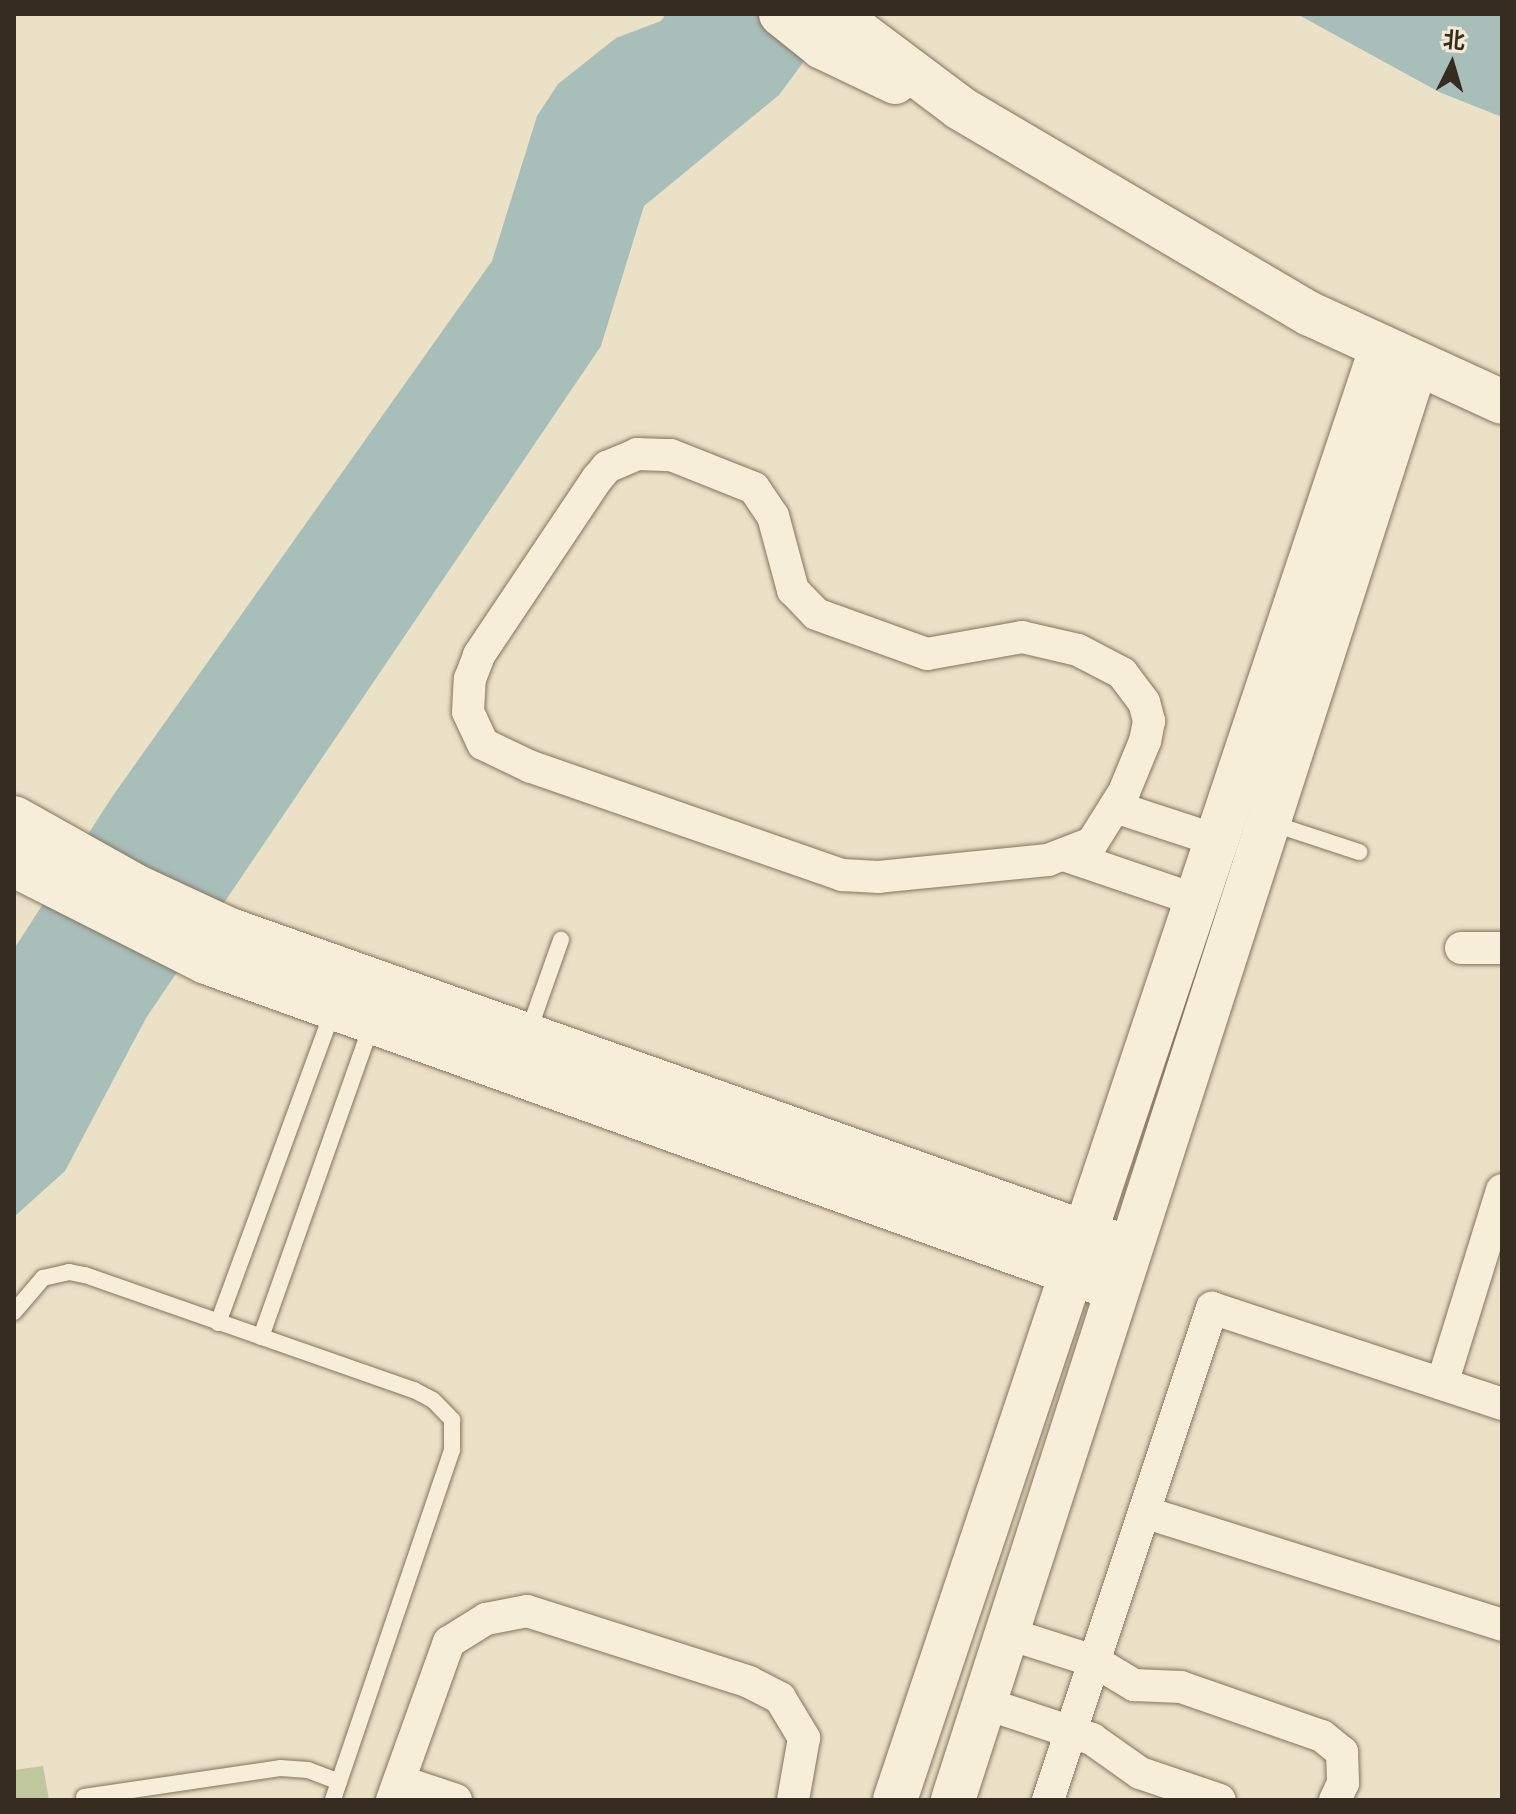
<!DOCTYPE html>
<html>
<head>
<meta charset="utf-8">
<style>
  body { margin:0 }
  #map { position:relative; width:1516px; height:1814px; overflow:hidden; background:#eae1c7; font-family:"PT Serif","Noto Sans SC",serif }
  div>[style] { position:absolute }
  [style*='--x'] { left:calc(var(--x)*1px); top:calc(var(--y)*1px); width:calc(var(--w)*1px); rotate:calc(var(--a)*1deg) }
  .green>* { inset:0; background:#c0c79c }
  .water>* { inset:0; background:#a8beb9 }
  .roads { filter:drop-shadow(0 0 2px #84745e) drop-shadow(0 0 2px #84745e) }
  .lane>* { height:16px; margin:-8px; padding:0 8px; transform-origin:8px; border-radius:8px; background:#f6eed9 }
  .street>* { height:32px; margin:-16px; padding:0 16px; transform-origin:16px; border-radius:16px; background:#f6eed9 }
  .secondary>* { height:44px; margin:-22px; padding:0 22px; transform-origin:22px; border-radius:22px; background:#f6eed9 }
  span { translate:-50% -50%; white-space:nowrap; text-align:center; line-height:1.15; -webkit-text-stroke:7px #f2ebd6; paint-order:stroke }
  .frame { position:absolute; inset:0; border:16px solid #362c20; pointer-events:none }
  .north { position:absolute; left:1412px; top:24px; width:80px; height:80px; -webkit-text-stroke:6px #f2ebd6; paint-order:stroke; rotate:5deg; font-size:22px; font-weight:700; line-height:32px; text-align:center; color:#362c20 }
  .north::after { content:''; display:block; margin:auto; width:28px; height:36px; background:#362c20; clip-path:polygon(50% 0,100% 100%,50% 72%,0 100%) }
</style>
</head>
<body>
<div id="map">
  <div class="green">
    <div style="clip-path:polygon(43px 1766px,49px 1800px,14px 1800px,14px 1770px)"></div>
  </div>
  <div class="water">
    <div style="clip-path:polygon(666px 14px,839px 14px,779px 95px,644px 206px,601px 346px,146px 1018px,65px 1171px,14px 1217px,14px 949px,112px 797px,492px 261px,537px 116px,558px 84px,616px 38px,661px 21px)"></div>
    <div style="clip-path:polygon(1297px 14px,1502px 14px,1502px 117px,1439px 92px)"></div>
  </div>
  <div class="roads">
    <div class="lane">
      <div style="--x:1271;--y:823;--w:93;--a:18.2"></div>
      <div style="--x:528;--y:1033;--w:99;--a:-70.5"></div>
      <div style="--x:14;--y:1312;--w:45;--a:-49.5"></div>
      <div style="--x:43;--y:1278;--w:27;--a:-13"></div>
      <div style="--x:69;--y:1272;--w:16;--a:11"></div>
      <div style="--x:85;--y:1275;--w:349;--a:19.3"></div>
      <div style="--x:414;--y:1390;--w:21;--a:28"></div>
      <div style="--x:433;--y:1400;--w:28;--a:46"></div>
      <div style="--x:452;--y:1420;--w:30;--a:90"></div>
      <div style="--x:452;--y:1450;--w:370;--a:108.8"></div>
      <div style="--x:218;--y:1323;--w:333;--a:-69.8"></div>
      <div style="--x:261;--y:1337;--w:332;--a:-70.5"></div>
      <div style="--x:84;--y:1797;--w:198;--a:-8.4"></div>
      <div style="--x:280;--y:1768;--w:28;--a:4"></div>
      <div style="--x:308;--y:1770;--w:33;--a:21"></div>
    </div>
    <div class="street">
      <div style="--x:637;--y:454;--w:34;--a:2"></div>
      <div style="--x:671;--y:455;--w:89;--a:21.7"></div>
      <div style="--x:754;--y:488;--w:34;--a:56"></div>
      <div style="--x:773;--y:516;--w:77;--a:74.9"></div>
      <div style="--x:793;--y:590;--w:33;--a:46"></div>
      <div style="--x:816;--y:614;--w:118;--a:19.8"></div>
      <div style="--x:927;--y:654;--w:97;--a:-10.1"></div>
      <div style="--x:1022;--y:637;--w:57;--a:13.1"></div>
      <div style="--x:1078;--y:650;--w:50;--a:27.6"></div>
      <div style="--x:1122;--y:673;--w:36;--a:53"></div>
      <div style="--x:1144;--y:702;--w:20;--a:75"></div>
      <div style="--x:1149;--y:721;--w:20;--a:101"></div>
      <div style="--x:1145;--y:741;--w:55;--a:112.4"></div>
      <div style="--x:1124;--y:792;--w:60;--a:122.1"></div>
      <div style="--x:1092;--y:843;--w:47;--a:158.9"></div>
      <div style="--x:1048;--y:860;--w:170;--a:174.3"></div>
      <div style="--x:879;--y:877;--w:37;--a:-177"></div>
      <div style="--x:842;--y:875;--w:329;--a:-160.8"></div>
      <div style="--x:531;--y:767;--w:53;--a:-154.4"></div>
      <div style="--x:483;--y:744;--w:35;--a:-115"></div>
      <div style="--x:468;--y:712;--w:33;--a:-87"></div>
      <div style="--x:470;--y:679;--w:26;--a:-69"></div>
      <div style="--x:479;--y:655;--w:212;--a:-56.2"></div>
      <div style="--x:597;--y:479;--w:16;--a:-50"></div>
      <div style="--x:607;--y:467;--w:33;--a:-23"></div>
      <div style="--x:1115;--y:807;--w:106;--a:18.1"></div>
      <div style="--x:1067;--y:856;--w:136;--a:18.8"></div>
      <div style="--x:1461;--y:948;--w:41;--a:0"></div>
      <div style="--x:1442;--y:1384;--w:203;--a:-72.8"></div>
      <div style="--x:1144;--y:1512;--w:375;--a:17.5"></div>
      <div style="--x:1006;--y:1633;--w:92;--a:17.7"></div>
      <div style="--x:1094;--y:1661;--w:47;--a:31"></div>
      <div style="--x:1134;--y:1685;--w:47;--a:2.4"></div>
      <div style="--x:1181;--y:1687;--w:149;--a:19.2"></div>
      <div style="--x:1322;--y:1736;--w:26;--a:39"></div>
      <div style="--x:1342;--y:1752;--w:31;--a:88"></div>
      <div style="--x:1343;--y:1783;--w:19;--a:115"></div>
      <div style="--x:984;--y:1703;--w:114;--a:18.4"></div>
      <div style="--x:1092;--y:1739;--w:59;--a:35.3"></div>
      <div style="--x:1140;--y:1773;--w:84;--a:18.6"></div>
      <div style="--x:399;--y:1781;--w:60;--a:18.4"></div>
      <div style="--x:392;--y:1800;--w:168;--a:-70.2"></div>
      <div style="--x:449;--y:1642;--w:44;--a:-31.9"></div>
      <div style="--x:486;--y:1619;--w:42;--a:-11"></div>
      <div style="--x:527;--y:1611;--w:233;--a:17.7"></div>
      <div style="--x:749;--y:1682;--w:35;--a:27"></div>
      <div style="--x:780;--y:1698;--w:47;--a:59"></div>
      <div style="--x:804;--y:1738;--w:63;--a:100.1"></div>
      <div style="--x:1048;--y:1800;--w:519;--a:-71.57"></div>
      <div style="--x:1212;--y:1308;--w:305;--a:18.3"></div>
    </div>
    <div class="secondary">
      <div style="--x:781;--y:14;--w:53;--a:38.8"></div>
      <div style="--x:822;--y:47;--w:81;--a:25.6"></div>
      <div style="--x:835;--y:14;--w:156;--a:36.9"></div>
      <div style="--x:960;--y:108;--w:406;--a:30.5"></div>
      <div style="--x:1310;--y:314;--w:211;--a:24.6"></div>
      <div style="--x:14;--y:818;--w:139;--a:29.3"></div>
      <div style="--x:135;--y:886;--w:105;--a:24.9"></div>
      <div style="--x:230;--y:930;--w:935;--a:19.5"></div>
      <div style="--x:14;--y:865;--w:215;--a:26.8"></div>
      <div style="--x:206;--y:962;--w:947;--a:19.76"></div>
      <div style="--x:895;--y:1800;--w:1530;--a:-71.48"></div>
      <div style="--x:953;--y:1800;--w:1508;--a:-72.12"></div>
    </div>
  </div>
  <div class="frame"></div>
  <div class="north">北</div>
</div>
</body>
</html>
